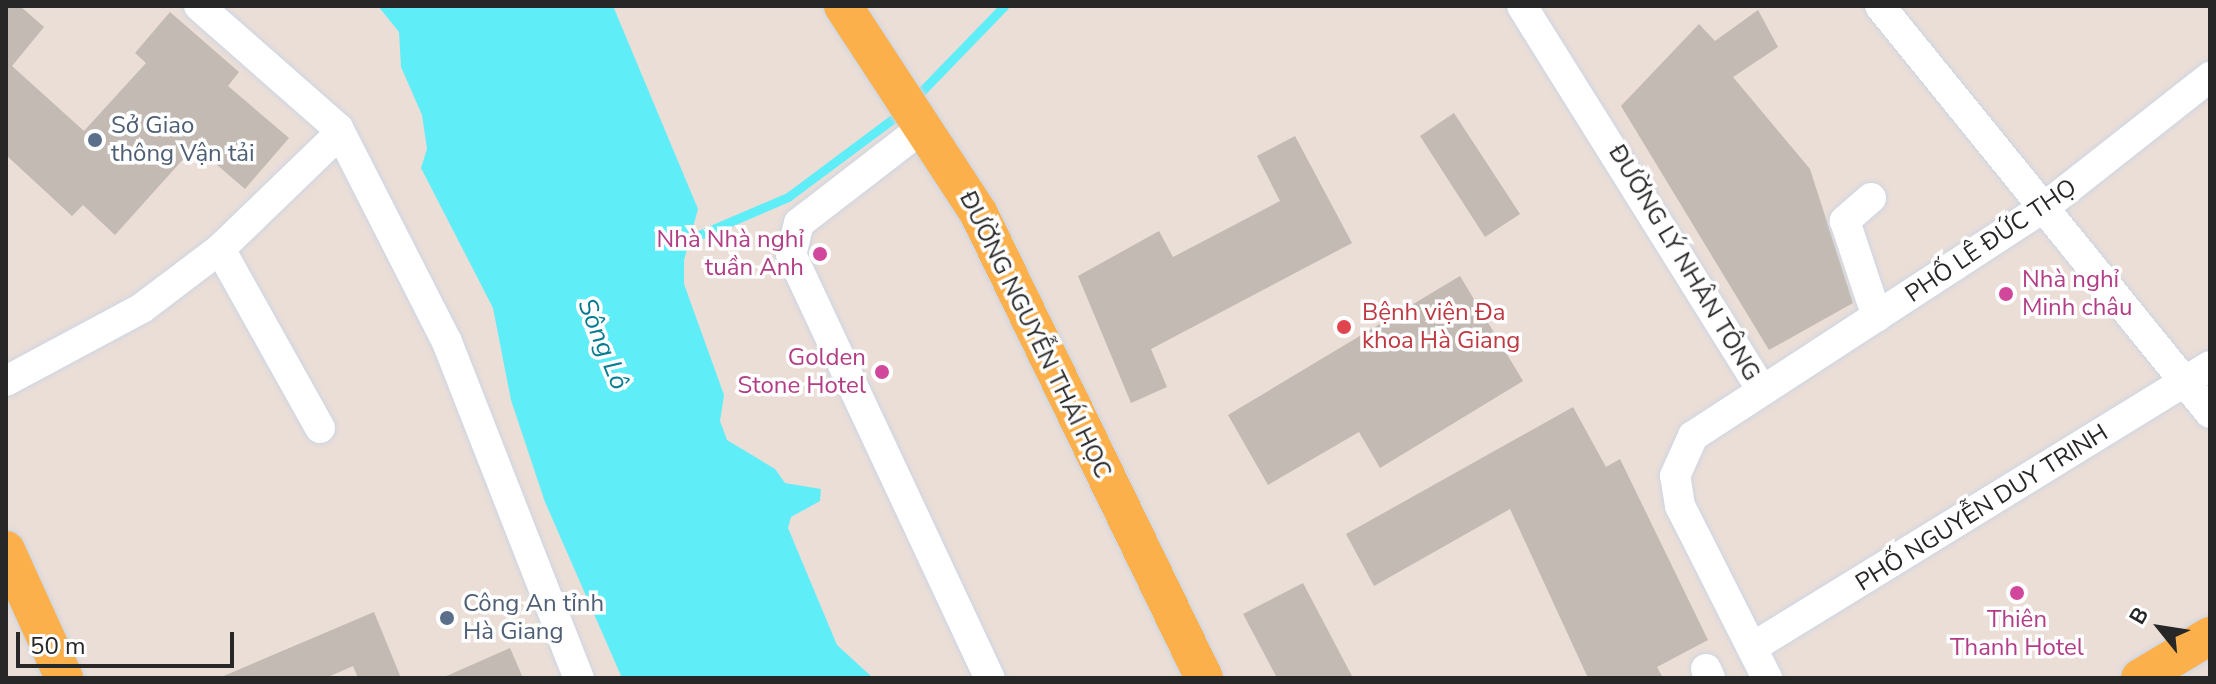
<!DOCTYPE html>
<html>
<head>
<meta charset="utf-8">
<style>
  body { margin:0 }
  #map { position:relative; width:2216px; height:684px; overflow:hidden; background:#ebded7; font-family:"Nunito Sans",sans-serif }
  div>[style] { position:absolute }
  [style*='--x'] { left:calc(var(--x)*1px); top:calc(var(--y)*1px); width:calc(var(--w)*1px); rotate:calc(var(--a)*1deg) }
  .water>* { inset:0; background:#5fedf8 }
  .stream>* { height:9px; margin:-4.5px; padding:0 4.5px; transform-origin:4.5px; border-radius:4.5px; background:#5fedf8 }
  .building>* { inset:0; background:#c2bab3 }
  .roads { filter:drop-shadow(0 0 2px #ccd5e2) drop-shadow(0 0 2px #ccd5e2) }
  .minor>* { height:30px; margin:-15px; padding:0 15px; transform-origin:15px; border-radius:15px; background:#fff }
  .major>* { height:38px; margin:-19px; padding:0 19px; transform-origin:19px; border-radius:19px; background:#fcb04b }
  .dots>* { width:22px; height:22px; translate:-50% -50%; box-sizing:border-box; border:4px solid #fff; border-radius:50% }
  span { translate:-50% -50%; white-space:nowrap; text-align:center; line-height:1.15; -webkit-text-stroke:7px #fff; paint-order:stroke }
  .service-label { font-size:24px; color:#4e5e75 }
  .left { translate:0 -50%; text-align:left }
  .hotel-label { font-size:24px; color:#b23c85 }
  .right { translate:-100% -50%; text-align:right }
  .street-label { font-size:24px; color:#272727 }
  .health-label { font-size:24px; color:#be3a42 }
  .water-label { font-size:26px; color:#047d92; font-style:italic }
  .frame { position:absolute; inset:0; border:8px solid #272727; pointer-events:none }
  .north { position:absolute; left:2120px; top:588px; width:80px; height:80px; -webkit-text-stroke:6px #fff; paint-order:stroke; rotate:300deg; font-size:22px; font-weight:700; line-height:32px; text-align:center; color:#272727 }
  .north::after { content:''; display:block; margin:auto; width:28px; height:36px; background:#272727; clip-path:polygon(50% 0,100% 100%,50% 72%,0 100%) }
  .scale { position:absolute; left:16px; top:632px; width:218px; height:36px; box-sizing:border-box; border:4px solid #272727; border-top:0; padding-left:10px; font-size:24px; line-height:28px; white-space:nowrap; color:#272727; -webkit-text-stroke:6px #fff; paint-order:stroke }
</style>
</head>
<body>
<div id="map">
  <div class="water">
    <div style="clip-path:polygon(378px 6px,613px 6px,698px 209px,684px 260px,684px 284px,724px 395px,720px 421px,727px 440px,775px 469px,785px 483px,821px 489px,820px 501px,791px 517px,788px 528px,837px 645px,873px 678px,622px 678px,545px 502px,511px 400px,493px 308px,421px 168px,427px 149px,422px 115px,401px 67px,399px 32px)"></div>
  </div>
  <div class="stream">
    <div style="--x:915;--y:98;--w:128;--a:-45.9"></div>
    <div style="--x:683;--y:242;--w:114;--a:-23.2"></div>
    <div style="--x:788;--y:197;--w:142;--a:-36.7"></div>
  </div>
  <div class="building">
    <div style="clip-path:polygon(6px 6px,20px 6px,44px 27px,12px 66px,84px 131px,146px 63px,135px 53px,170px 12px,239px 72px,228px 86px,289px 138px,245px 189px,195px 146px,115px 235px,83px 205px,72px 216px,6px 155px)"></div>
    <div style="clip-path:polygon(1758px 10px,1778px 47px,1733px 77px,1810px 169px,1853px 303px,1769px 350px,1621px 106px,1699px 24px,1715px 41px)"></div>
    <div style="clip-path:polygon(1454px 113px,1520px 214px,1485px 237px,1420px 136px)"></div>
    <div style="clip-path:polygon(1295px 136px,1352px 243px,1151px 349px,1167px 387px,1131px 403px,1078px 276px,1159px 231px,1173px 257px,1280px 201px,1257px 156px)"></div>
    <div style="clip-path:polygon(1460px 276px,1523px 381px,1380px 468px,1359px 432px,1268px 485px,1228px 415px)"></div>
    <div style="clip-path:polygon(1573px 407px,1606px 467px,1620px 459px,1708px 640px,1657px 667px,1663px 678px,1588px 678px,1510px 509px,1374px 586px,1346px 534px)"></div>
    <div style="clip-path:polygon(1303px 583px,1353px 678px,1277px 678px,1243px 614px)"></div>
    <div style="clip-path:polygon(374px 612px,401px 678px,358px 678px,353px 666px,326px 678px,219px 678px)"></div>
    <div style="clip-path:polygon(510px 648px,523px 678px,442px 678px)"></div>
  </div>
  <div class="roads">
    <div class="minor">
      <div style="--x:199;--y:6;--w:185;--a:41.3"></div>
      <div style="--x:338;--y:128;--w:240;--a:63"></div>
      <div style="--x:447;--y:342;--w:361;--a:68.6"></div>
      <div style="--x:1522;--y:6;--w:451;--a:58"></div>
      <div style="--x:1880;--y:6;--w:524;--a:50.96"></div>
      <div style="--x:925;--y:126;--w:159;--a:142.4"></div>
      <div style="--x:799;--y:223;--w:32;--a:104"></div>
      <div style="--x:791;--y:254;--w:468;--a:64.9"></div>
      <div style="--x:1871;--y:198;--w:35;--a:139"></div>
      <div style="--x:1845;--y:221;--w:101;--a:71.6"></div>
      <div style="--x:220;--y:249;--w:167;--a:-44"></div>
      <div style="--x:6;--y:381;--w:154;--a:-28.2"></div>
      <div style="--x:142;--y:308;--w:98;--a:-37.1"></div>
      <div style="--x:220;--y:249;--w:205;--a:60.8"></div>
      <div style="--x:1753;--y:647;--w:536;--a:-31.59"></div>
      <div style="--x:1706;--y:669;--w:10;--a:66"></div>
      <div style="--x:1767;--y:678;--w:193;--a:-116.8"></div>
      <div style="--x:1680;--y:506;--w:30;--a:-99"></div>
      <div style="--x:1675;--y:476;--w:44;--a:-65.8"></div>
      <div style="--x:1693;--y:436;--w:421;--a:-33.1"></div>
      <div style="--x:2046;--y:206;--w:209;--a:-38.2"></div>
    </div>
    <div class="major">
      <div style="--x:843;--y:6;--w:249;--a:56.8"></div>
      <div style="--x:979;--y:214;--w:516;--a:64.13"></div>
      <div style="--x:6;--y:550;--w:141;--a:65.6"></div>
      <div style="--x:2140;--y:678;--w:82;--a:-31"></div>
    </div>
  </div>
  <div class="dots">
    <div style="left:95px;top:140px;background:#5c6f8a"></div>
    <div style="left:820px;top:254px;background:#d1479c"></div>
    <div style="left:2006px;top:294px;background:#d1479c"></div>
    <div style="left:1344px;top:327px;background:#e0444e"></div>
    <div style="left:882px;top:372px;background:#d1479c"></div>
    <div style="left:2017px;top:593px;background:#d1479c"></div>
    <div style="left:447px;top:618px;background:#5c6f8a"></div>
  </div>
  <div class="service-label">
    <span class="left" style="left:111px;top:140px">Sở Giao<br>thông Vận tải</span>
    <span class="left" style="left:463px;top:618px">Công An tỉnh<br>Hà Giang</span>
  </div>
  <div class="hotel-label">
    <span class="right" style="left:804px;top:254px">Nhà Nhà nghỉ<br>tuần Anh</span>
    <span class="left" style="left:2022px;top:294px">Nhà nghỉ<br>Minh châu</span>
    <span class="right" style="left:866px;top:372px">Golden<br>Stone Hotel</span>
    <span style="left:2017px;top:634px">Thiên<br>Thanh Hotel</span>
  </div>
  <div class="street-label">
    <span style="left:1991px;top:241px;rotate:-34deg">PHỐ LÊ ĐỨC THỌ</span>
    <span style="left:1684px;top:263px;rotate:59deg">ĐƯỜNG LÝ NHÂN TÔNG</span>
    <span style="left:1035px;top:335px;rotate:64deg">ĐƯỜNG NGUYỄN THÁI HỌC</span>
    <span style="left:1982px;top:508px;rotate:-32deg">PHỐ NGUYỄN DUY TRINH</span>
  </div>
  <div class="health-label">
    <span class="left" style="left:1362px;top:327px">Bệnh viện Đa<br>khoa Hà Giang</span>
  </div>
  <div class="water-label">
    <span style="left:603px;top:344px;rotate:68deg">Sông Lô</span>
  </div>
  <div class="frame"></div>
  <div class="north">B</div>
  <div class="scale">50 m</div>
</div>
</body>
</html>
